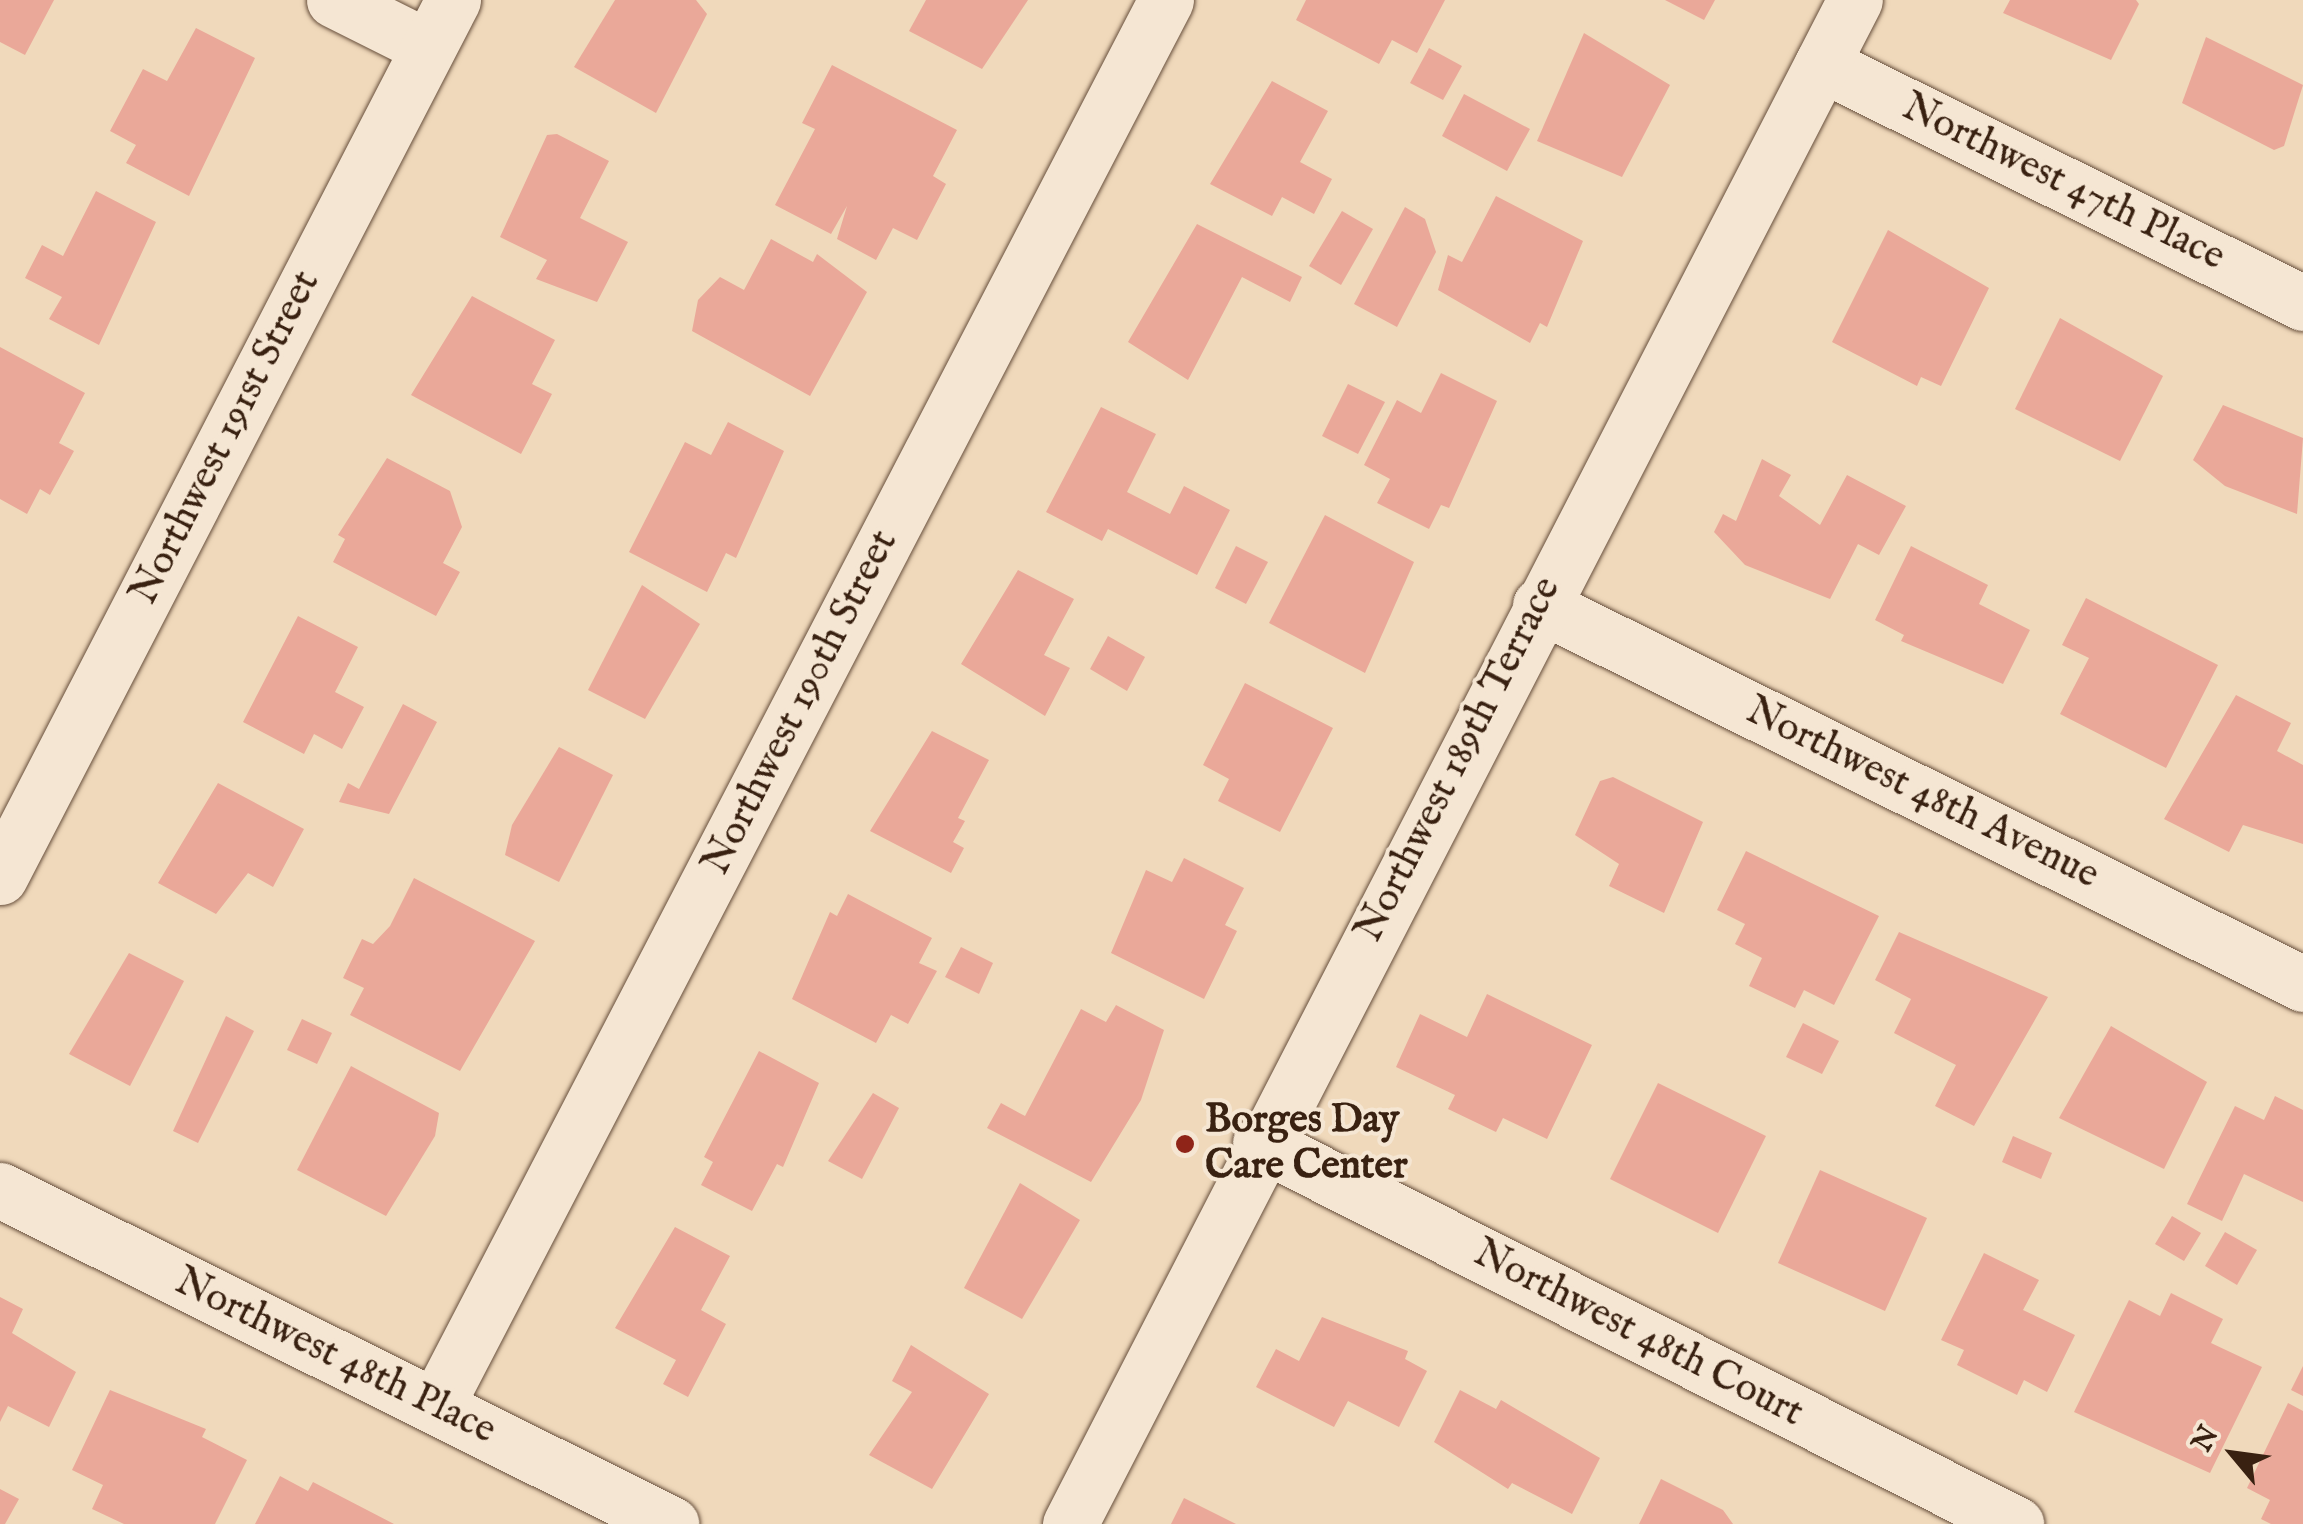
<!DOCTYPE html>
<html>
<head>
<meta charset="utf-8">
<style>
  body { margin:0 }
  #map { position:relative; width:2303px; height:1524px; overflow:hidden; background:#f0d9bb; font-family:"IM FELL English",serif }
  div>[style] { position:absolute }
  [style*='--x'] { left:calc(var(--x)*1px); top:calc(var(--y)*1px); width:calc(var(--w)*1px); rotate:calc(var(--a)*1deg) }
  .building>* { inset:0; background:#eaa899 }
  .roads { filter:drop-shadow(0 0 2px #674f3c) drop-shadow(0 0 2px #674f3c) }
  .minor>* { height:55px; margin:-27.5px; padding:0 27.5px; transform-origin:27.5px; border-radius:27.5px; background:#f5e6d3 }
  .dots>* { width:28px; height:28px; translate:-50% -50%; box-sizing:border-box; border:5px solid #f5e6d3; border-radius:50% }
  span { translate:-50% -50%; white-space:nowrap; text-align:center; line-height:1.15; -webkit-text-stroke:8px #f5e6d3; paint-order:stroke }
  .street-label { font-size:40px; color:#392111 }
  .poi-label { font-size:40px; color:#392111; font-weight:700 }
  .left { translate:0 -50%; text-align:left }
  .north { position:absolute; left:2183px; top:1404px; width:100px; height:100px; -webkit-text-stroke:8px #f5e6d3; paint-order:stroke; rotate:299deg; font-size:28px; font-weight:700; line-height:40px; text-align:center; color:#392111 }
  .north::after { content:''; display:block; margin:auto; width:35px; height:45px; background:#392111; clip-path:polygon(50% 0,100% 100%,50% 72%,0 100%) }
</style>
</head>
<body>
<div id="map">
  <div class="building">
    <div style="clip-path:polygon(0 0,54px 0,25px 55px,0 42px)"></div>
    <div style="clip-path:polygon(615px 0,696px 0,707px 14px,656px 113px,574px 67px)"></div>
    <div style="clip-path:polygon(926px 0,1028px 0,982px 69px,909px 31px)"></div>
    <div style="clip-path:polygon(1306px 0,1445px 0,1417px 53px,1392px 40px,1379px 64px,1296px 20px)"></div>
    <div style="clip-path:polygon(1665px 0,1715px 0,1704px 20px)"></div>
    <div style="clip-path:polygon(2010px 0,2136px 0,2139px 4px,2111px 60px,2003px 13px)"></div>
    <div style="clip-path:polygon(196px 28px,255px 58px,189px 196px,126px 163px,136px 145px,110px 131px,143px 69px,167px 81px)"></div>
    <div style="clip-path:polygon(1584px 33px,1670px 85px,1622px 177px,1537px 141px)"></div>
    <div style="clip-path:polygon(2206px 37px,2303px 85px,2284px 146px,2274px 150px,2182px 103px)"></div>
    <div style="clip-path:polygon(1429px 48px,1462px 66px,1443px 100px,1410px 83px)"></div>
    <div style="clip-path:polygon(832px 65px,957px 130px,933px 176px,946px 184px,917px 240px,893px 228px,876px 260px,837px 239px,847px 206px,831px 234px,775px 205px,815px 129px,802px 123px)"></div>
    <div style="clip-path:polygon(1272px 81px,1328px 111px,1300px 162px,1332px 179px,1314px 214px,1282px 197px,1272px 216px,1210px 184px)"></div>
    <div style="clip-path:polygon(1464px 94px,1530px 129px,1507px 171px,1442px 136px)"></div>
    <div style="clip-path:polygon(557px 134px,609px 161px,580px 218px,628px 242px,597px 302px,536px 279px,547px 260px,500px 237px,547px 135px)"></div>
    <div style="clip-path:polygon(96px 191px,156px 222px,99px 345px,49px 319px,62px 297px,25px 278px,42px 245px,63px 256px)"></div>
    <div style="clip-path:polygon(1496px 196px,1583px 241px,1547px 327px,1540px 323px,1530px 343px,1438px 290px,1448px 255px,1462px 262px)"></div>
    <div style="clip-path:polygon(1405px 207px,1425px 219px,1436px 252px,1397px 327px,1354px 304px)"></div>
    <div style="clip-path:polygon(1342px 211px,1373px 229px,1341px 285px,1309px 266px)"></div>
    <div style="clip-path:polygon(1197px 224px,1302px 277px,1290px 302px,1242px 277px,1188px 380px,1128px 342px)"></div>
    <div style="clip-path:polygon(1888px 230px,1989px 288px,1941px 386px,1921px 377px,1917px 386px,1832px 342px)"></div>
    <div style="clip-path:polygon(771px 239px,813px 262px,817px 254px,867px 292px,810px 396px,692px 331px,698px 300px,720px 277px,744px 290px)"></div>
    <div style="clip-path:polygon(472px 296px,555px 340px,532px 384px,552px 394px,521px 454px,411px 395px)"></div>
    <div style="clip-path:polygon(2060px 318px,2163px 376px,2120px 461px,2015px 409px)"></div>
    <div style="clip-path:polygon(0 347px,85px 393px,59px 443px,74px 451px,50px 495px,40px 489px,27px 514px,0 499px)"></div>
    <div style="clip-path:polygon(1441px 373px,1497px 401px,1449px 508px,1441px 505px,1429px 529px,1377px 503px,1390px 479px,1364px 465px,1397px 400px,1421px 413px)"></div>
    <div style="clip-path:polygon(1348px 384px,1385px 402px,1358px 454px,1322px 436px)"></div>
    <div style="clip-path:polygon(2223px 405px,2303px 438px,2297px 514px,2225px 486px,2193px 460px)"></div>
    <div style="clip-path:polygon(1101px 407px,1156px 434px,1127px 492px,1170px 514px,1184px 486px,1230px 510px,1197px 575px,1108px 529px,1102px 541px,1046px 512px)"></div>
    <div style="clip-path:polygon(728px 422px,784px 451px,736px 558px,726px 553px,707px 592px,629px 552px,685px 442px,711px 455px)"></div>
    <div style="clip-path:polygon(387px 458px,450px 491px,462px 527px,443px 563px,460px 572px,436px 616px,333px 562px,345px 539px,338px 535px)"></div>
    <div style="clip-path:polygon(1762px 459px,1791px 475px,1779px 496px,1820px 525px,1847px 475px,1906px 506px,1879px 555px,1858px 544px,1830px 599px,1745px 565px,1714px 532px,1723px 514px,1736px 521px)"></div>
    <div style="clip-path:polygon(1325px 515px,1414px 562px,1365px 673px,1269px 623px)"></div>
    <div style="clip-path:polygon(1236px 546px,1268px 562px,1246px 604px,1215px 588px)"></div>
    <div style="clip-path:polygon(1911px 546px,1988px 585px,1979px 604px,2030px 630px,2003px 684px,1901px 641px,1904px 635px,1875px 620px)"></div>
    <div style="clip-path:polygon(1018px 570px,1074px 599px,1044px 655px,1070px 668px,1045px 716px,961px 664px)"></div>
    <div style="clip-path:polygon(642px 585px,700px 624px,645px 719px,588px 690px)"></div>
    <div style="clip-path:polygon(2086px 598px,2218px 665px,2166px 768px,2060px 714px,2089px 658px,2062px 645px)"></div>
    <div style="clip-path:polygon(298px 616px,358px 647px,335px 692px,364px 707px,342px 749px,314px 734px,304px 754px,243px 722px)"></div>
    <div style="clip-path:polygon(1108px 636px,1145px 657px,1127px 691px,1090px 669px)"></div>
    <div style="clip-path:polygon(1245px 683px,1333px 728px,1280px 832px,1218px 801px,1229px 779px,1203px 765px)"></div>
    <div style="clip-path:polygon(2236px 695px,2291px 723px,2277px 751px,2303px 765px,2303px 844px,2243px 825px,2229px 852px,2164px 819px)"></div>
    <div style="clip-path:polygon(403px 704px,437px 722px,389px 814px,339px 802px,348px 783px,359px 789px)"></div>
    <div style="clip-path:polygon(932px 731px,989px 760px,958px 818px,965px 821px,953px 842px,964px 848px,951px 873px,870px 831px)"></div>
    <div style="clip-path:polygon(559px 747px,613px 775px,559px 882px,505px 855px,512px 825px)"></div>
    <div style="clip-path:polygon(1613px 777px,1703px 822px,1664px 913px,1609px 886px,1619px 864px,1575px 835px,1600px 781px)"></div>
    <div style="clip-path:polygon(218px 783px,304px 829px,273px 887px,248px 873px,216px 914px,158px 883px)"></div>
    <div style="clip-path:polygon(1746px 851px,1879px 916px,1834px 1005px,1804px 990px,1795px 1008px,1749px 986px,1762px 958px,1735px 944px,1745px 924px,1717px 910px)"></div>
    <div style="clip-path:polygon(1184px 858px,1244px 888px,1225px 925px,1237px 931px,1204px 999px,1111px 953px,1146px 870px,1172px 882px)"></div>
    <div style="clip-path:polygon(414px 878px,535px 941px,460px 1071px,350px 1015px,364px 988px,343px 978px,362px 939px,373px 944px,390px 926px)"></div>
    <div style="clip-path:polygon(848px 894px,932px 938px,919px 963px,937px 971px,908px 1024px,891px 1015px,876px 1043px,792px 999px,830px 912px,837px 916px)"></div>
    <div style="clip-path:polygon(1899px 932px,2048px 997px,1974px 1126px,1935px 1106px,1956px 1065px,1894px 1033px,1911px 999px,1875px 980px)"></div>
    <div style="clip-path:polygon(961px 947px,993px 963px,979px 994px,945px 977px)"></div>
    <div style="clip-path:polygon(129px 953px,184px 981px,130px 1086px,69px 1054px)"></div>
    <div style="clip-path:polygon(1487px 994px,1592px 1045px,1547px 1139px,1503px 1118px,1496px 1132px,1448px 1109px,1455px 1095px,1396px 1067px,1420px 1014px,1467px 1037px)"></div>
    <div style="clip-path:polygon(1116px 1005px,1164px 1030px,1141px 1100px,1091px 1182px,987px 1128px,1001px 1103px,1025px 1116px,1081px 1009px,1106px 1022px)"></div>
    <div style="clip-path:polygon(226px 1016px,254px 1031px,198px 1143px,173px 1131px)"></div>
    <div style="clip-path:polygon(302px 1019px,332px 1033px,317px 1064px,287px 1050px)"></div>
    <div style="clip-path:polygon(1803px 1023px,1839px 1041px,1822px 1074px,1786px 1057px)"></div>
    <div style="clip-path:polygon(2111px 1026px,2207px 1082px,2164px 1169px,2059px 1118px)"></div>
    <div style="clip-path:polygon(759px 1051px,819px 1083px,783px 1167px,777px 1164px,752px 1211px,701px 1185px,713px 1162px,704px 1157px)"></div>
    <div style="clip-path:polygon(351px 1066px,439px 1113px,435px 1136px,386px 1216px,297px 1170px)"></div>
    <div style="clip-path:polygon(1658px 1083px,1766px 1136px,1718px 1233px,1610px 1179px)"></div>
    <div style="clip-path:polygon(873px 1093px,899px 1108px,862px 1179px,828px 1161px)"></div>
    <div style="clip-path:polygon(2275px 1096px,2303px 1110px,2303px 1202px,2244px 1174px,2222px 1221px,2187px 1204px,2235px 1106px,2264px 1120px)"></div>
    <div style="clip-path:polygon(2013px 1136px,2052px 1153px,2041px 1179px,2002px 1162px)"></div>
    <div style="clip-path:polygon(1820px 1170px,1927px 1218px,1885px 1311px,1778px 1263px)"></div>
    <div style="clip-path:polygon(1020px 1183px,1080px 1220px,1022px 1319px,964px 1288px)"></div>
    <div style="clip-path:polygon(2172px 1216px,2201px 1233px,2184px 1261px,2155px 1244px)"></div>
    <div style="clip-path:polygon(675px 1227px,730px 1256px,701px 1310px,726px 1324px,688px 1397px,663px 1384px,676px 1360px,615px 1328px)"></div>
    <div style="clip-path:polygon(2225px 1232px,2257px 1250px,2237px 1285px,2205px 1266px)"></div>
    <div style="clip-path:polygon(1984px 1253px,2039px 1280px,2023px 1310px,2075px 1335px,2047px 1392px,2024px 1380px,2017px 1395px,1957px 1365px,1964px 1350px,1941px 1340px)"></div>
    <div style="clip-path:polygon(2171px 1293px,2223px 1319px,2211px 1343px,2262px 1367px,2210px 1473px,2074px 1412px,2129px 1300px,2160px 1316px)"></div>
    <div style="clip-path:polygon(0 1297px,23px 1309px,12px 1333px,76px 1372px,49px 1427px,8px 1406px,0 1422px)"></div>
    <div style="clip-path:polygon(1322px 1317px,1408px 1351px,1405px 1359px,1427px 1371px,1399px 1427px,1348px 1401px,1334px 1427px,1256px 1387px,1276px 1349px,1299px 1361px)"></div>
    <div style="clip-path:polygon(911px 1345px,989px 1394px,932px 1489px,869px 1455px,912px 1392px,892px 1381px)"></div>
    <div style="clip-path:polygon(2303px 1366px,2303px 1396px,2291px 1390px)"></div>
    <div style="clip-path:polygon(110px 1390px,206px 1429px,202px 1437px,247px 1460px,215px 1524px,124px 1524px,92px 1509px,103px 1485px,72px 1470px)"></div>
    <div style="clip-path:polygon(1460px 1390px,1496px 1409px,1501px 1400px,1600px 1458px,1572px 1514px,1512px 1483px,1508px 1489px,1434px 1442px)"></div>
    <div style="clip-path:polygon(2288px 1403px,2303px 1411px,2303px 1524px,2271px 1524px,2261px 1519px,2270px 1500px,2247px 1488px)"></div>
    <div style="clip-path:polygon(280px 1476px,308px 1491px,313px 1482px,394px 1524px,255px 1524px)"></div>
    <div style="clip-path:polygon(1661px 1479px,1723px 1510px,1733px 1524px,1639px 1524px)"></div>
    <div style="clip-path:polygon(0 1489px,19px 1499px,5px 1524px,0 1524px)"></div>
    <div style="clip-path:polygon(1184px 1498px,1236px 1524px,1171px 1524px)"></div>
  </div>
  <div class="roads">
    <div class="minor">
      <div style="--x:334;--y:0;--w:105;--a:26.6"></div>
      <div style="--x:1822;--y:64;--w:537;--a:26.42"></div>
      <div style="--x:1540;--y:605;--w:852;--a:26.41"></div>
      <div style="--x:0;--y:877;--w:987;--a:-62.68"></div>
      <div style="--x:1260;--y:1143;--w:847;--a:26.75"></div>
      <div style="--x:0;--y:1190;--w:750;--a:26.46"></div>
      <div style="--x:436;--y:1406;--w:1584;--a:-62.56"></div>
      <div style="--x:1070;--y:1524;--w:1714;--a:-62.75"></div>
    </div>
  </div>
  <div class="dots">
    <div style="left:1185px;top:1144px;background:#8f2418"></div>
  </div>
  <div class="street-label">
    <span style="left:2063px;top:183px;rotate:26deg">Northwest 47th Place</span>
    <span style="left:226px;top:438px;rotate:-63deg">Northwest 191st Street</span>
    <span style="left:801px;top:703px;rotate:-63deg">Northwest 190th Street</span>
    <span style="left:1459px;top:760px;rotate:-63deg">Northwest 189th Terrace</span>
    <span style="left:1922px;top:794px;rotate:26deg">Northwest 48th Avenue</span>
    <span style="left:1638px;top:1334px;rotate:27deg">Northwest 48th Court</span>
    <span style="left:335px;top:1357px;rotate:26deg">Northwest 48th Place</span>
  </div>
  <div class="poi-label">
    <span class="left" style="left:1205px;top:1144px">Borges Day<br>Care Center</span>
  </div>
  <div class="north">N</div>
</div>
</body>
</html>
